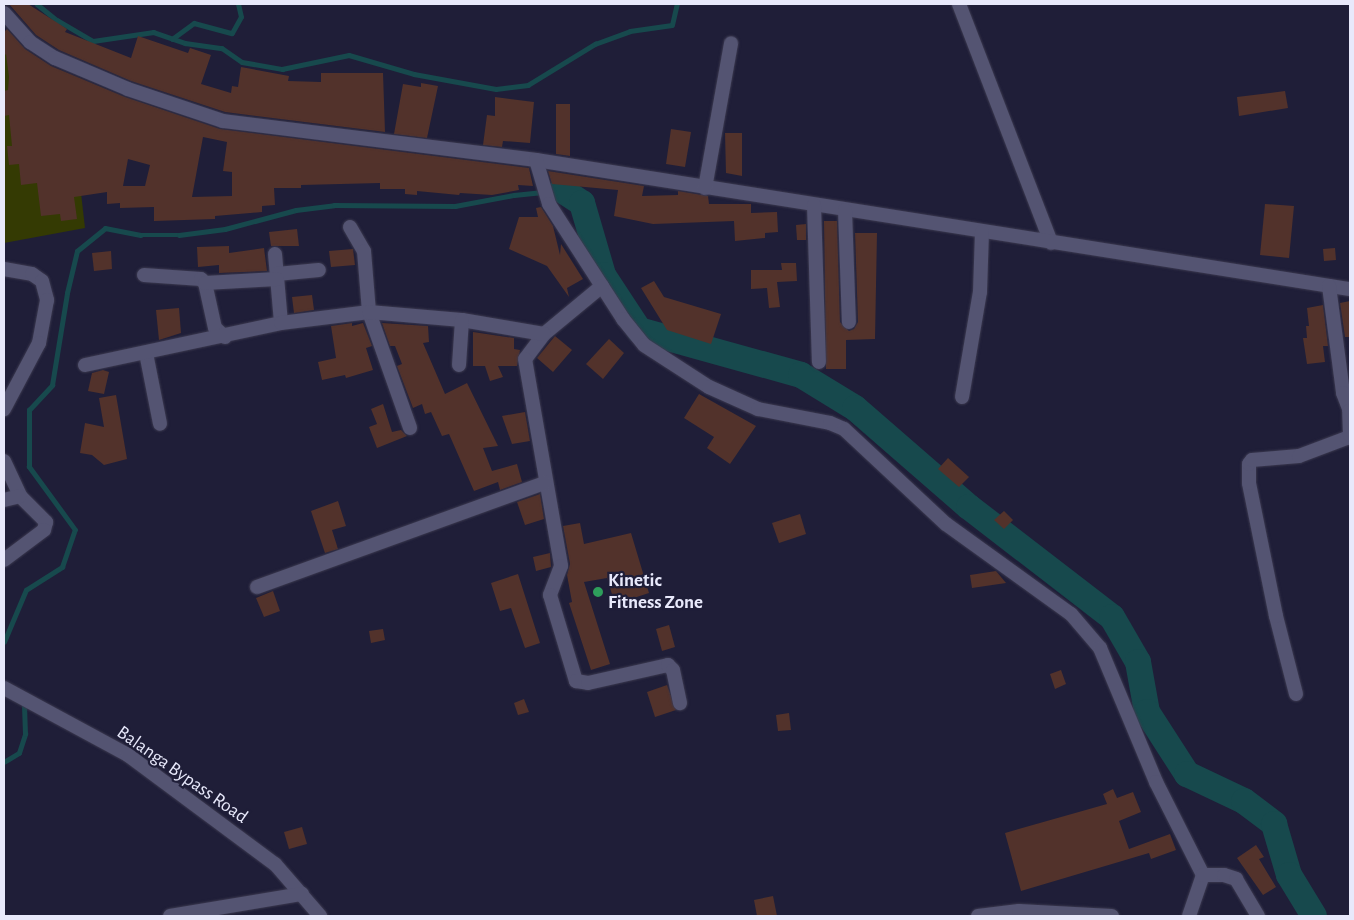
<!DOCTYPE html>
<html>
<head>
<meta charset="utf-8">
<style>
  body { margin:0 }
  #map { position:relative; width:1354px; height:920px; overflow:hidden; background:#1f1e38; font-family:"Alegreya Sans",sans-serif }
  div>[style] { position:absolute }
  [style*='--x'] { left:calc(var(--x)*1px); top:calc(var(--y)*1px); width:calc(var(--w)*1px); rotate:calc(var(--a)*1deg) }
  .green>* { inset:0; background:#343a03 }
  .stream>* { height:4.5px; margin:-2.25px; padding:0 2.25px; transform-origin:2.25px; border-radius:2.25px; background:#17494d }
  .river>* { height:26px; margin:-13px; padding:0 13px; transform-origin:13px; border-radius:13px; background:#17494d }
  .building>* { inset:0; background:#52322b }
  .roads { filter:drop-shadow(0 0 1px #3b394f) drop-shadow(0 0 1px #3b394f) }
  .minor>* { height:14px; margin:-7px; padding:0 7px; transform-origin:7px; border-radius:7px; background:#545472 }
  .dots>* { width:14px; height:14px; translate:-50% -50%; box-sizing:border-box; border:2px solid #1f1e38; border-radius:50% }
  span { translate:-50% -50%; white-space:nowrap; text-align:center; line-height:1.15; -webkit-text-stroke:4.5px #1f1e38; paint-order:stroke }
  .poi-label { font-size:19px; color:#e8e9fb; font-weight:700 }
  .left { translate:0 -50%; text-align:left }
  .street-label { font-size:19px; color:#e8e9fb }
  .frame { position:absolute; inset:0; border:5px solid #e8e9fb; pointer-events:none }
</style>
</head>
<body>
<div id="map">
  <div class="green">
    <div style="clip-path:polygon(4px 37px,72px 114px,85px 228px,4px 243px)"></div>
  </div>
  <div class="stream">
    <div style="--x:37;--y:4;--w:26;--a:39"></div>
    <div style="--x:57;--y:20;--w:42;--a:30.3"></div>
    <div style="--x:93;--y:41;--w:61;--a:-8.5"></div>
    <div style="--x:153;--y:32;--w:34;--a:19"></div>
    <div style="--x:185;--y:43;--w:37;--a:8"></div>
    <div style="--x:222;--y:48;--w:24;--a:35"></div>
    <div style="--x:242;--y:62;--w:41;--a:9.9"></div>
    <div style="--x:282;--y:69;--w:68;--a:-11.8"></div>
    <div style="--x:349;--y:55;--w:68;--a:16.3"></div>
    <div style="--x:414;--y:74;--w:83;--a:10.4"></div>
    <div style="--x:496;--y:89;--w:32;--a:-7"></div>
    <div style="--x:528;--y:85;--w:79;--a:-31.5"></div>
    <div style="--x:595;--y:44;--w:37;--a:-20"></div>
    <div style="--x:630;--y:31;--w:42;--a:-8.1"></div>
    <div style="--x:672;--y:25;--w:22;--a:-77"></div>
    <div style="--x:172;--y:39;--w:27;--a:-36"></div>
    <div style="--x:194;--y:23;--w:39;--a:15"></div>
    <div style="--x:232;--y:33;--w:18;--a:-61"></div>
    <div style="--x:241;--y:17;--w:13;--a:-103"></div>
    <div style="--x:4;--y:642;--w:56;--a:-67.1"></div>
    <div style="--x:26;--y:590;--w:43;--a:-32.6"></div>
    <div style="--x:62;--y:567;--w:39;--a:-71"></div>
    <div style="--x:75;--y:530;--w:78;--a:-126.1"></div>
    <div style="--x:29;--y:467;--w:57;--a:-90"></div>
    <div style="--x:29;--y:410;--w:34;--a:-47"></div>
    <div style="--x:52;--y:385;--w:93;--a:-80.7"></div>
    <div style="--x:67;--y:293;--w:43;--a:-76.6"></div>
    <div style="--x:77;--y:251;--w:36;--a:-39"></div>
    <div style="--x:105;--y:228;--w:36;--a:11"></div>
    <div style="--x:140;--y:235;--w:39;--a:0"></div>
    <div style="--x:179;--y:235;--w:46;--a:-7.4"></div>
    <div style="--x:225;--y:229;--w:73;--a:-15"></div>
    <div style="--x:296;--y:210;--w:38;--a:-7"></div>
    <div style="--x:334;--y:205;--w:121;--a:0.5"></div>
    <div style="--x:455;--y:206;--w:60;--a:-10.6"></div>
    <div style="--x:514;--y:195;--w:48;--a:-5.9"></div>
    <div style="--x:4;--y:762;--w:17;--a:-31"></div>
    <div style="--x:19;--y:753;--w:20;--a:-72"></div>
    <div style="--x:25;--y:734;--w:28;--a:-92"></div>
  </div>
  <div class="river">
    <div style="--x:562;--y:190;--w:24;--a:33"></div>
    <div style="--x:582;--y:203;--w:75;--a:73.7"></div>
    <div style="--x:603;--y:275;--w:66;--a:56.8"></div>
    <div style="--x:639;--y:330;--w:168;--a:15.5"></div>
    <div style="--x:801;--y:375;--w:63;--a:31.4"></div>
    <div style="--x:855;--y:408;--w:151;--a:41"></div>
    <div style="--x:969;--y:507;--w:180;--a:37.6"></div>
    <div style="--x:1112;--y:617;--w:52;--a:60"></div>
    <div style="--x:1138;--y:662;--w:51;--a:79.8"></div>
    <div style="--x:1147;--y:712;--w:74;--a:57.2"></div>
    <div style="--x:1187;--y:774;--w:63;--a:25.3"></div>
    <div style="--x:1244;--y:801;--w:38;--a:37"></div>
    <div style="--x:1274;--y:824;--w:53;--a:73.6"></div>
    <div style="--x:1289;--y:875;--w:48;--a:58.6"></div>
  </div>
  <div class="building">
    <div style="clip-path:polygon(9px 4px,28px 4px,67px 29px,65px 32px,131px 58px,138px 36px,188px 53px,190px 48px,211px 55px,201px 84px,231px 93px,232px 86px,238px 87px,241px 67px,289px 76px,288px 81px,321px 82px,321px 73px,383px 73px,385px 132px,225px 112px,131px 81px,59px 50px,36px 35px)"></div>
    <div style="clip-path:polygon(evenodd,7px 29px,25px 49px,51px 66px,125px 97px,220px 129px,529px 168px,533px 186px,518px 185px,519px 190px,492px 195px,460px 193px,459px 195px,417px 191px,417px 195px,405px 194px,405px 189px,380px 189px,380px 183px,301px 185px,301px 188px,274px 188px,275px 205px,262px 206px,262px 212px,215px 216px,215px 219px,154px 221px,154px 207px,120px 208px,120px 203px,107px 204px,107px 192px,74px 197px,77px 219px,61px 221px,60px 214px,41px 216px,37px 183px,21px 185px,19px 164px,9px 165px,7px 146px,12px 146px,9px 115px,4px 116px,4px 91px,8px 90px,9px 77px,6px 54px,4px 56px,4px 32px,7px 29px,203px 137px,227px 142px,223px 171px,232px 172px,232px 196px,192px 197px,203px 137px,7px 29px,128px 159px,150px 165px,145px 186px,123px 186px,128px 159px)"></div>
    <div style="clip-path:polygon(421px 83px,438px 86px,427px 138px,394px 134px,403px 84px,421px 87px)"></div>
    <div style="clip-path:polygon(1285px 91px,1288px 108px,1239px 116px,1237px 97px)"></div>
    <div style="clip-path:polygon(495px 97px,534px 102px,530px 143px,503px 141px,502px 147px,483px 145px,487px 115px,495px 116px)"></div>
    <div style="clip-path:polygon(556px 104px,570px 104px,570px 156px,556px 154px)"></div>
    <div style="clip-path:polygon(671px 129px,691px 132px,685px 167px,666px 164px)"></div>
    <div style="clip-path:polygon(725px 133px,742px 133px,742px 176px,726px 173px)"></div>
    <div style="clip-path:polygon(548px 171px,644px 186px,642px 196px,678px 195px,678px 191px,708px 196px,709px 204px,751px 204px,751px 213px,777px 212px,778px 232px,765px 233px,765px 238px,735px 241px,734px 221px,653px 224px,614px 216px,618px 190px,552px 184px)"></div>
    <div style="clip-path:polygon(1265px 204px,1294px 206px,1289px 258px,1260px 255px)"></div>
    <div style="clip-path:polygon(541px 207px,553px 226px,560px 255px,561px 244px,583px 279px,567px 288px,569px 297px,547px 266px,509px 249px,519px 217px,538px 217px,536px 208px)"></div>
    <div style="clip-path:polygon(824px 221px,837px 221px,840px 322px,849px 331px,854px 329px,858px 322px,855px 233px,877px 233px,875px 339px,846px 340px,846px 369px,826px 369px)"></div>
    <div style="clip-path:polygon(806px 224px,806px 240px,797px 240px,796px 225px)"></div>
    <div style="clip-path:polygon(297px 229px,299px 246px,271px 246px,269px 232px)"></div>
    <div style="clip-path:polygon(229px 246px,229px 253px,264px 248px,267px 271px,219px 273px,219px 265px,198px 267px,197px 247px)"></div>
    <div style="clip-path:polygon(1335px 248px,1336px 260px,1324px 261px,1323px 249px)"></div>
    <div style="clip-path:polygon(353px 249px,355px 265px,331px 267px,329px 251px)"></div>
    <div style="clip-path:polygon(111px 251px,112px 269px,94px 271px,92px 253px)"></div>
    <div style="clip-path:polygon(781px 263px,796px 263px,797px 281px,777px 282px,780px 307px,769px 308px,767px 288px,751px 289px,751px 270px,782px 270px)"></div>
    <div style="clip-path:polygon(654px 281px,664px 297px,721px 314px,711px 344px,667px 330px,641px 288px)"></div>
    <div style="clip-path:polygon(312px 295px,314px 310px,294px 313px,292px 297px)"></div>
    <div style="clip-path:polygon(1350px 301px,1350px 337px,1345px 337px,1340px 303px)"></div>
    <div style="clip-path:polygon(1323px 305px,1328px 346px,1323px 346px,1325px 362px,1307px 364px,1303px 338px,1307px 338px,1306px 326px,1309px 326px,1307px 308px)"></div>
    <div style="clip-path:polygon(179px 308px,181px 333px,159px 340px,156px 310px)"></div>
    <div style="clip-path:polygon(352px 323px,352px 326px,363px 323px,372px 346px,366px 348px,373px 370px,346px 378px,345px 375px,322px 380px,318px 362px,336px 358px,331px 326px)"></div>
    <div style="clip-path:polygon(382px 323px,428px 326px,429px 342px,423px 343px,445px 394px,467px 383px,498px 446px,483px 448px,492px 471px,517px 464px,522px 482px,500px 490px,498px 482px,474px 491px,449px 434px,442px 436px,431px 412px,425px 414px,422px 404px,413px 408px,397px 366px,402px 364px,395px 346px,390px 346px)"></div>
    <div style="clip-path:polygon(473px 332px,514px 338px,514px 349px,520px 350px,517px 366px,498px 366px,503px 377px,490px 381px,485px 366px,473px 366px)"></div>
    <div style="clip-path:polygon(555px 336px,572px 350px,553px 372px,537px 358px)"></div>
    <div style="clip-path:polygon(609px 339px,624px 353px,603px 379px,586px 364px)"></div>
    <div style="clip-path:polygon(103px 370px,109px 372px,104px 394px,88px 391px,92px 373px)"></div>
    <div style="clip-path:polygon(699px 394px,756px 426px,730px 464px,707px 448px,714px 437px,684px 418px)"></div>
    <div style="clip-path:polygon(116px 395px,127px 459px,104px 465px,92px 455px,80px 453px,85px 423px,104px 427px,99px 398px)"></div>
    <div style="clip-path:polygon(383px 404px,392px 432px,401px 430px,407px 436px,377px 448px,369px 427px,377px 424px,371px 409px)"></div>
    <div style="clip-path:polygon(525px 412px,530px 441px,512px 444px,502px 416px)"></div>
    <div style="clip-path:polygon(948px 458px,969px 477px,959px 487px,938px 469px)"></div>
    <div style="clip-path:polygon(540px 494px,544px 519px,525px 525px,517px 502px)"></div>
    <div style="clip-path:polygon(338px 501px,346px 526px,332px 530px,338px 549px,325px 553px,311px 511px)"></div>
    <div style="clip-path:polygon(1004px 511px,1013px 520px,1004px 529px,994px 520px)"></div>
    <div style="clip-path:polygon(800px 514px,806px 534px,779px 543px,772px 523px)"></div>
    <div style="clip-path:polygon(580px 523px,584px 544px,631px 533px,649px 593px,615px 604px,607px 578px,584px 582px,610px 664px,591px 670px,569px 603px,572px 602px,567px 575px,570px 564px,563px 526px)"></div>
    <div style="clip-path:polygon(550px 553px,551px 567px,536px 571px,533px 557px)"></div>
    <div style="clip-path:polygon(996px 571px,1006px 583px,972px 588px,970px 575px)"></div>
    <div style="clip-path:polygon(518px 574px,540px 643px,525px 648px,511px 608px,500px 611px,491px 583px)"></div>
    <div style="clip-path:polygon(273px 591px,280px 611px,264px 617px,256px 598px)"></div>
    <div style="clip-path:polygon(669px 625px,675px 647px,662px 651px,656px 629px)"></div>
    <div style="clip-path:polygon(383px 629px,385px 640px,371px 643px,369px 631px)"></div>
    <div style="clip-path:polygon(1061px 670px,1066px 684px,1055px 689px,1050px 674px)"></div>
    <div style="clip-path:polygon(667px 685px,676px 710px,655px 717px,647px 692px)"></div>
    <div style="clip-path:polygon(524px 699px,529px 712px,518px 715px,514px 703px)"></div>
    <div style="clip-path:polygon(789px 713px,791px 730px,778px 731px,776px 715px)"></div>
    <div style="clip-path:polygon(1113px 789px,1117px 798px,1133px 792px,1141px 812px,1119px 821px,1129px 849px,1170px 834px,1176px 850px,1151px 859px,1149px 853px,1021px 891px,1005px 833px,1107px 804px,1103px 794px)"></div>
    <div style="clip-path:polygon(302px 827px,307px 844px,289px 849px,284px 832px)"></div>
    <div style="clip-path:polygon(1256px 845px,1264px 857px,1259px 859px,1276px 887px,1263px 895px,1237px 858px)"></div>
    <div style="clip-path:polygon(773px 896px,777px 916px,757px 916px,754px 900px)"></div>
  </div>
  <div class="roads">
    <div class="minor">
      <div style="--x:959;--y:4;--w:256;--a:68.9"></div>
      <div style="--x:4;--y:13;--w:39;--a:48"></div>
      <div style="--x:30;--y:42;--w:30;--a:33"></div>
      <div style="--x:55;--y:58;--w:79;--a:23"></div>
      <div style="--x:128;--y:89;--w:100;--a:18.6"></div>
      <div style="--x:223;--y:121;--w:315;--a:7.1"></div>
      <div style="--x:536;--y:160;--w:824;--a:9.01"></div>
      <div style="--x:536;--y:160;--w:46;--a:73.5"></div>
      <div style="--x:549;--y:204;--w:137;--a:57.2"></div>
      <div style="--x:623;--y:319;--w:33;--a:51"></div>
      <div style="--x:644;--y:345;--w:77;--a:32.9"></div>
      <div style="--x:709;--y:387;--w:54;--a:24.2"></div>
      <div style="--x:758;--y:409;--w:73;--a:11"></div>
      <div style="--x:830;--y:423;--w:15;--a:23"></div>
      <div style="--x:844;--y:429;--w:139;--a:43"></div>
      <div style="--x:946;--y:524;--w:154;--a:35.8"></div>
      <div style="--x:1071;--y:614;--w:45;--a:49.5"></div>
      <div style="--x:1100;--y:648;--w:145;--a:67.3"></div>
      <div style="--x:1156;--y:782;--w:104;--a:63.2"></div>
      <div style="--x:1203;--y:875;--w:43;--a:108.9"></div>
      <div style="--x:705;--y:188;--w:147;--a:-79.8"></div>
      <div style="--x:814;--y:205;--w:157;--a:88.2"></div>
      <div style="--x:845;--y:210;--w:112;--a:88"></div>
      <div style="--x:350;--y:227;--w:28;--a:60"></div>
      <div style="--x:364;--y:251;--w:61;--a:85.3"></div>
      <div style="--x:369;--y:312;--w:123;--a:70.5"></div>
      <div style="--x:275;--y:254;--w:69;--a:85"></div>
      <div style="--x:4;--y:269;--w:28;--a:10"></div>
      <div style="--x:32;--y:274;--w:12;--a:35"></div>
      <div style="--x:42;--y:281;--w:20;--a:75"></div>
      <div style="--x:47;--y:300;--w:44;--a:100.5"></div>
      <div style="--x:39;--y:343;--w:75;--a:117.9"></div>
      <div style="--x:277;--y:274;--w:42;--a:-5.4"></div>
      <div style="--x:144;--y:275;--w:57;--a:4"></div>
      <div style="--x:201;--y:279;--w:6;--a:45"></div>
      <div style="--x:602;--y:286;--w:75;--a:140.4"></div>
      <div style="--x:544;--y:334;--w:31;--a:127"></div>
      <div style="--x:525;--y:359;--w:210;--a:80.1"></div>
      <div style="--x:561;--y:566;--w:31;--a:111"></div>
      <div style="--x:550;--y:595;--w:90;--a:73.2"></div>
      <div style="--x:576;--y:681;--w:12;--a:9"></div>
      <div style="--x:588;--y:683;--w:82;--a:-12.7"></div>
      <div style="--x:668;--y:665;--w:7;--a:45"></div>
      <div style="--x:673;--y:670;--w:34;--a:78"></div>
      <div style="--x:1329;--y:286;--w:108;--a:82.5"></div>
      <div style="--x:1343;--y:393;--w:19;--a:69"></div>
      <div style="--x:225;--y:337;--w:13;--a:-138"></div>
      <div style="--x:215;--y:328;--w:46;--a:-102.5"></div>
      <div style="--x:205;--y:283;--w:72;--a:-3.2"></div>
      <div style="--x:146;--y:353;--w:72;--a:78.8"></div>
      <div style="--x:85;--y:365;--w:200;--a:-12.1"></div>
      <div style="--x:281;--y:323;--w:89;--a:-7.1"></div>
      <div style="--x:369;--y:312;--w:93;--a:4.9"></div>
      <div style="--x:462;--y:320;--w:83;--a:9.7"></div>
      <div style="--x:459;--y:365;--w:45;--a:-86.2"></div>
      <div style="--x:962;--y:397;--w:107;--a:-80.3"></div>
      <div style="--x:980;--y:292;--w:60;--a:-88.1"></div>
      <div style="--x:4;--y:461;--w:38;--a:65"></div>
      <div style="--x:20;--y:496;--w:37;--a:45"></div>
      <div style="--x:46;--y:522;--w:8;--a:104"></div>
      <div style="--x:44;--y:530;--w:50;--a:143.1"></div>
      <div style="--x:4;--y:500;--w:16;--a:-14"></div>
      <div style="--x:257;--y:587;--w:306;--a:-19.9"></div>
      <div style="--x:4;--y:688;--w:141;--a:28.4"></div>
      <div style="--x:128;--y:755;--w:183;--a:36.6"></div>
      <div style="--x:275;--y:864;--w:69;--a:49.1"></div>
      <div style="--x:1296;--y:694;--w:81;--a:-104.4"></div>
      <div style="--x:1276;--y:616;--w:136;--a:-101.5"></div>
      <div style="--x:1249;--y:483;--w:19;--a:-90"></div>
      <div style="--x:1249;--y:464;--w:5;--a:-53"></div>
      <div style="--x:1252;--y:460;--w:47;--a:-4.9"></div>
      <div style="--x:1299;--y:456;--w:51;--a:-20.6"></div>
      <div style="--x:1347;--y:438;--w:4;--a:-45"></div>
      <div style="--x:1350;--y:435;--w:24;--a:-92"></div>
      <div style="--x:1203;--y:875;--w:21;--a:0"></div>
      <div style="--x:1224;--y:875;--w:13;--a:18"></div>
      <div style="--x:1236;--y:879;--w:43;--a:59.3"></div>
      <div style="--x:170;--y:916;--w:134;--a:-9.5"></div>
      <div style="--x:978;--y:916;--w:41;--a:-7"></div>
      <div style="--x:1019;--y:911;--w:93;--a:3.1"></div>
    </div>
  </div>
  <div class="dots">
    <div style="left:598px;top:592px;background:#2e9e5b"></div>
  </div>
  <div class="poi-label">
    <span class="left" style="left:608px;top:592px">Kinetic<br>Fitness Zone</span>
  </div>
  <div class="street-label">
    <span style="left:182px;top:775px;rotate:35deg">Balanga Bypass Road</span>
  </div>
  <div class="frame"></div>
</div>
</body>
</html>
